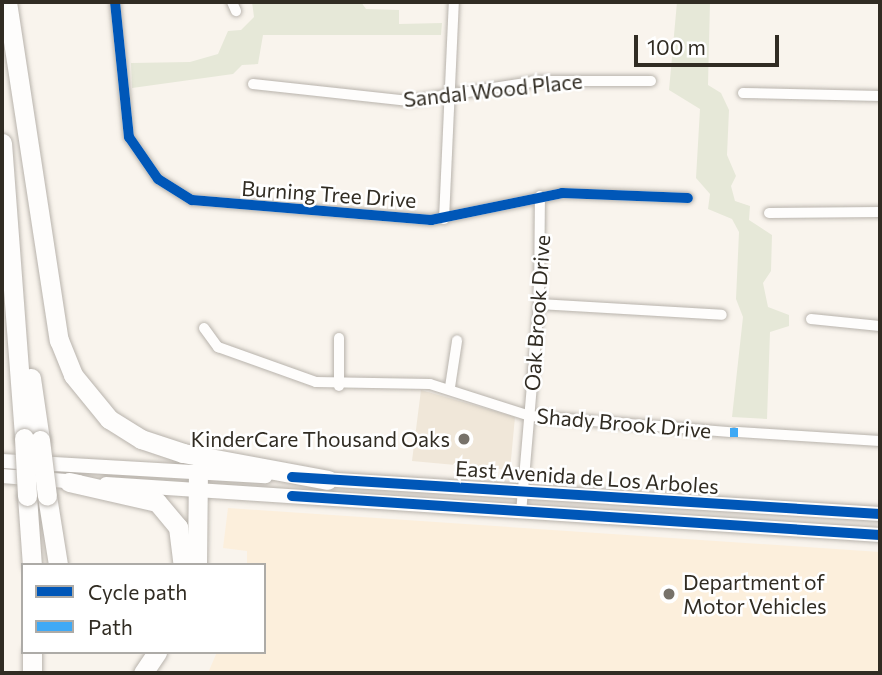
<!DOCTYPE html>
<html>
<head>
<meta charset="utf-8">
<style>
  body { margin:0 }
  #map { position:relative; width:882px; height:675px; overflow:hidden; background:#f9f4ed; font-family:Commissioner,sans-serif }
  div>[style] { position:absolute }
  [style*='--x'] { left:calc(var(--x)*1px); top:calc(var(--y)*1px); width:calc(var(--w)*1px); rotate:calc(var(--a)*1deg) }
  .built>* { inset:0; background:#fcefdc }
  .education>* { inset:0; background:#f0e7d9 }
  .green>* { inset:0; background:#e6e8d8 }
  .roads { filter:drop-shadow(0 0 2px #b8b3ac) drop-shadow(0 0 2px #b8b3ac) }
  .minor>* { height:10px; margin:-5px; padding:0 5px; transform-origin:5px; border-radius:5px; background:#fefdfc }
  .secondary>* { height:14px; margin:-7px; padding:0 7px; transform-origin:7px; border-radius:7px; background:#fefdfc }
  .motorway>* { height:19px; margin:-9.5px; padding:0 9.5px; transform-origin:9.5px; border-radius:9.5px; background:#fefdfc }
  .bridges { filter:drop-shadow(0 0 2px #b8b3ac) drop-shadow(0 0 2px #b8b3ac) }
  .motorway-bridge>* { height:19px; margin:-9.5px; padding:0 9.5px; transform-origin:9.5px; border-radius:9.5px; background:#fefdfc }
  .quiet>* { height:9px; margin-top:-4.5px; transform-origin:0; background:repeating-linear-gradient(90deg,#3fa9f5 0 18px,transparent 0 27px) }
  .cycleway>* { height:10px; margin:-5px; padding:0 5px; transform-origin:5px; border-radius:5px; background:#0057b8 }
  .dots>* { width:19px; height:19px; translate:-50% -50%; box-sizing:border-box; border:4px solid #fff; border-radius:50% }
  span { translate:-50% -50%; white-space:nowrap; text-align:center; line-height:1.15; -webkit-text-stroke:5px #fff; paint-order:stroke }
  .street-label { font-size:21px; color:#312c23 }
  .poi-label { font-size:21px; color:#312c23 }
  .right { translate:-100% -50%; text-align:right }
  .left { translate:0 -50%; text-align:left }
  .frame { position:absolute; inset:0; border:4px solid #312c23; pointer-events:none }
  .legend { position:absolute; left:21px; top:563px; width:245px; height:91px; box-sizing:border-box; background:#fff; border:2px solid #adaba7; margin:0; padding:9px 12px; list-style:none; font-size:21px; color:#312c23 }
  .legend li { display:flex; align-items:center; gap:14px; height:35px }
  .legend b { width:35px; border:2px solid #adaba7 }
  .scale { position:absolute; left:634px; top:35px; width:145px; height:32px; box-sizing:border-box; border:4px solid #312c23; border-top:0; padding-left:9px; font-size:21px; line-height:24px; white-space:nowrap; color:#312c23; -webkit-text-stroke:5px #fff; paint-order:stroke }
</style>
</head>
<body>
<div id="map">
  <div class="built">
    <div style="clip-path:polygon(228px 508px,880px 552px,880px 673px,208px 673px,217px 652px,264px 652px,264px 565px,247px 565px,247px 551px,223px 548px)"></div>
  </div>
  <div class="education">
    <div style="clip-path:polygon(421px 390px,515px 417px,510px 470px,412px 461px)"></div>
  </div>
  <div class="green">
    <div style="clip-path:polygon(252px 2px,361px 2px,366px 9px,399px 10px,399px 24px,442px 23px,441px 35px,263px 35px,258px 64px,242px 65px,233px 74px,132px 88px,131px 63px,190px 62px,218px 54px,228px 31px,241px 30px,254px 17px)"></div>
    <div style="clip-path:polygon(677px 2px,710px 2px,708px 85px,721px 93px,729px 110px,727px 155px,736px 176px,731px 186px,735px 201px,750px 206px,749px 220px,772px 235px,771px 271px,763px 283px,768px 307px,789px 315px,789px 326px,770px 332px,767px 419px,732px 417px,743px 317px,736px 299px,739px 232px,732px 219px,708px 209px,710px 194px,696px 178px,700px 109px,669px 90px)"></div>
  </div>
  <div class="roads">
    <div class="minor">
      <div style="--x:115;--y:2;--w:136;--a:84.1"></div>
      <div style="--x:129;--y:137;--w:51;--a:55.4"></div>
      <div style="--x:158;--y:179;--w:40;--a:32"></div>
      <div style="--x:192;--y:200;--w:240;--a:4.8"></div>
      <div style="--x:431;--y:220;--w:134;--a:-11.6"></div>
      <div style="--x:562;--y:193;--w:126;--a:2.3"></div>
      <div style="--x:232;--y:2;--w:10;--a:66"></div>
      <div style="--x:253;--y:84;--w:157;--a:6.2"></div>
      <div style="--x:409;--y:101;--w:131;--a:-8.8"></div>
      <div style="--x:538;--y:81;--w:113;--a:0"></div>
      <div style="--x:743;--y:93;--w:137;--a:1.3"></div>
      <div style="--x:769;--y:213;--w:111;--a:-0.5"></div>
      <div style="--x:444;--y:219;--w:217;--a:-87.4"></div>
      <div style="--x:539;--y:304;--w:183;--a:3.4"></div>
      <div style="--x:811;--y:319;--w:69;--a:5.8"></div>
      <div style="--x:204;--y:328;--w:24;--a:54"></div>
      <div style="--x:218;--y:347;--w:104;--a:19.7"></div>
      <div style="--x:316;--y:382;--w:114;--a:1"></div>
      <div style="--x:430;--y:384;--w:105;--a:17.7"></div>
      <div style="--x:530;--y:416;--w:201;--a:4.6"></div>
      <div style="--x:339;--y:386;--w:48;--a:-90"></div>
      <div style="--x:450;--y:387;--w:47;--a:-81.3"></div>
      <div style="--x:738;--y:432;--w:142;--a:3.6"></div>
      <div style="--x:521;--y:513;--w:210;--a:-85.1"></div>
      <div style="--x:539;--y:304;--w:108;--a:-89.5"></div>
    </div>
    <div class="secondary">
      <div style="--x:2;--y:461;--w:264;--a:3.3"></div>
      <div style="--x:2;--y:476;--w:77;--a:4.5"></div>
      <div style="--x:321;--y:479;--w:560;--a:3.58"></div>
      <div style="--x:106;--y:484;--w:776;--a:3.77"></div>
    </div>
    <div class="motorway">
      <div style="--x:7;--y:2;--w:342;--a:81.3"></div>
      <div style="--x:59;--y:340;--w:38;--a:68"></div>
      <div style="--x:73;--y:375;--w:57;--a:50.7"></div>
      <div style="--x:109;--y:419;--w:38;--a:32"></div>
      <div style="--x:141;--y:439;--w:44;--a:18.4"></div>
      <div style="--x:183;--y:453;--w:147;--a:10.5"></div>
      <div style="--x:2;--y:143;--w:296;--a:85.7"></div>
      <div style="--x:31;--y:378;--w:63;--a:81.7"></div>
      <div style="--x:69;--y:482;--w:90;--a:12.8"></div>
      <div style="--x:157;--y:502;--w:33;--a:50"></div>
      <div style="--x:178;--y:527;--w:38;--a:83"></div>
      <div style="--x:27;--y:496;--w:69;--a:85.9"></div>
      <div style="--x:47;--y:496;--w:70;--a:80.9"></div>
      <div style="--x:197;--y:565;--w:93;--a:-89.4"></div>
      <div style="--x:32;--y:673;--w:21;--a:-90"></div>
      <div style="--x:143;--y:673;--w:25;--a:-56"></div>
    </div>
  </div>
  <div class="bridges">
    <div class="motorway-bridge">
      <div style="--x:24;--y:438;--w:58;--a:87"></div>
      <div style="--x:40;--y:440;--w:56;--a:82.9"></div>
    </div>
  </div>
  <div class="quiet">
    <div style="--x:730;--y:432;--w:8;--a:0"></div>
  </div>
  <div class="cycleway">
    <div style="--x:115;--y:2;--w:136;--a:84.1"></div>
    <div style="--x:129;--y:137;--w:51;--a:55.4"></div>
    <div style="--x:158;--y:179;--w:40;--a:32"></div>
    <div style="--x:192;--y:200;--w:240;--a:4.8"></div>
    <div style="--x:431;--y:220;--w:134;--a:-11.6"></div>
    <div style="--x:562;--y:193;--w:126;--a:2.3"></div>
    <div style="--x:292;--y:477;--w:589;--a:3.6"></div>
    <div style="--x:292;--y:496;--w:589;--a:3.79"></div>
  </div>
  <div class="dots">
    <div style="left:464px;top:439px;background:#77726a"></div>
    <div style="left:669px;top:594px;background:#77726a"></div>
  </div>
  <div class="street-label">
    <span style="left:493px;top:90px;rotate:-6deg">Sandal Wood Place</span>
    <span style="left:329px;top:194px;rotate:4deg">Burning Tree Drive</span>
    <span style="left:537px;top:313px;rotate:-86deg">Oak Brook Drive</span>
    <span style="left:624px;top:423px;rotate:5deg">Shady Brook Drive</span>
    <span style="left:587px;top:477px;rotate:4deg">East Avenida de Los Arboles</span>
  </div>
  <div class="poi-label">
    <span class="right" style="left:450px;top:439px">KinderCare Thousand Oaks</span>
    <span class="left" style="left:683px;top:594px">Department of<br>Motor Vehicles</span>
  </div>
  <div class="frame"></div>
  <ul class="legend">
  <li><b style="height:9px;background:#0057b8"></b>Cycle path</li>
  <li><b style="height:9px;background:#3fa9f5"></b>Path</li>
  </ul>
  <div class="scale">100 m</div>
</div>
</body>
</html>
